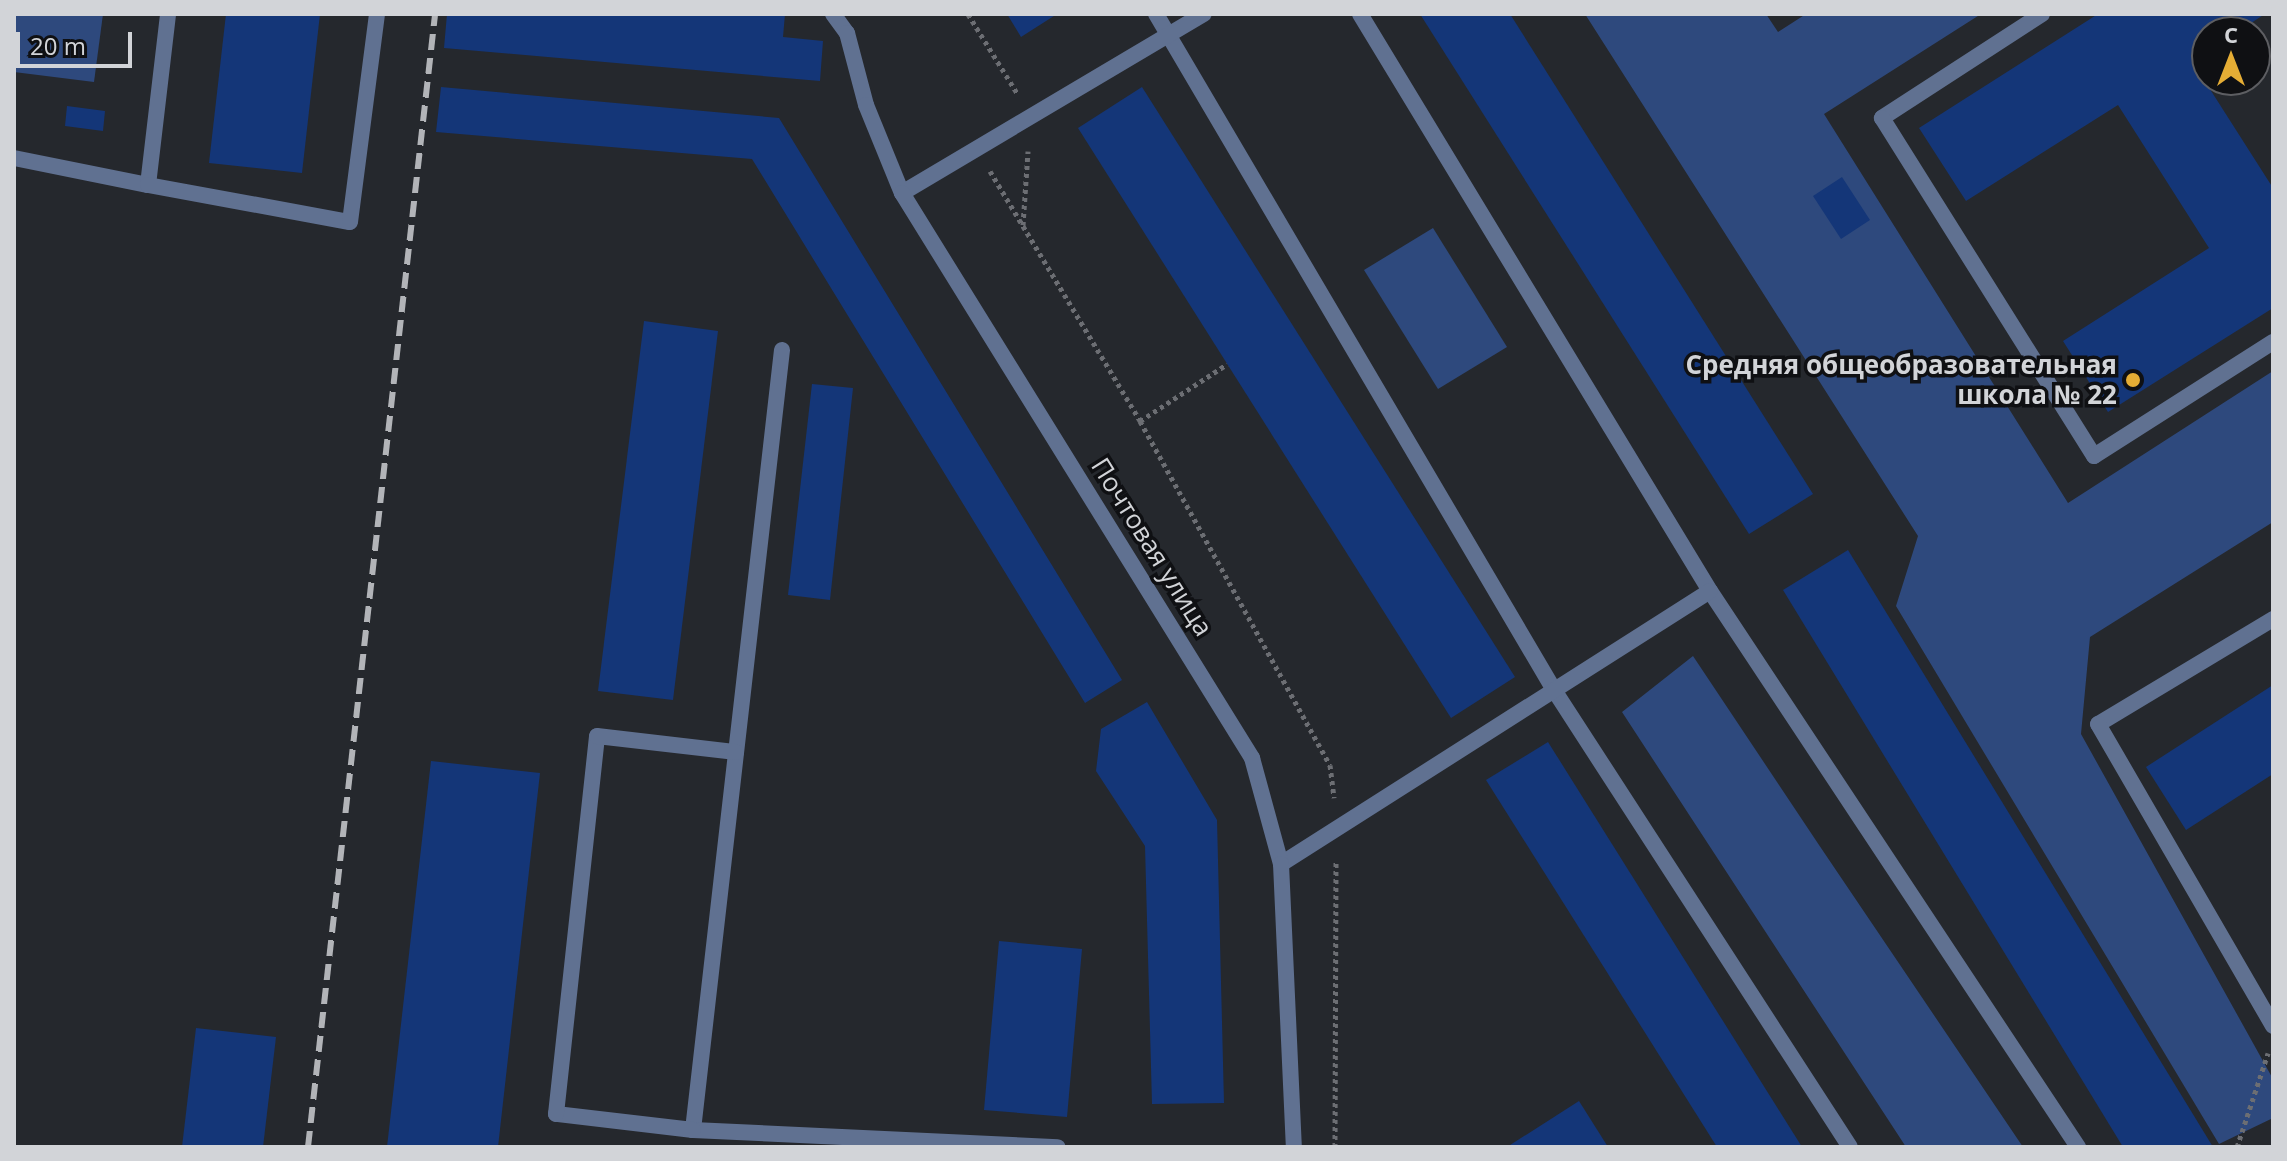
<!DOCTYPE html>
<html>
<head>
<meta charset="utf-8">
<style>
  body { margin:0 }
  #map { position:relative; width:2287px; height:1161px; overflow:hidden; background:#25282d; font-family:"Open Sans",sans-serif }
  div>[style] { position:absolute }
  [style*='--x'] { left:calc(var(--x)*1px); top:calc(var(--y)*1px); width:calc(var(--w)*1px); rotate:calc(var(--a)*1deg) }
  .green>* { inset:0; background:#2e497d }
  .building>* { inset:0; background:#143678 }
  .path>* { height:5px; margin-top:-2.5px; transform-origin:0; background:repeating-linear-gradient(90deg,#6c6e73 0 4px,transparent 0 8px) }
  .lane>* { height:16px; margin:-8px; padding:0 8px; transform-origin:8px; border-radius:8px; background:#607191 }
  .street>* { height:16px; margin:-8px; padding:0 8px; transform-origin:8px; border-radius:8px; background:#607191 }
  .rail>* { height:6px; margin-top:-3px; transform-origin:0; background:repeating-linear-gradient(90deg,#b2b4b8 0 16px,transparent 0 24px) }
  .dots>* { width:22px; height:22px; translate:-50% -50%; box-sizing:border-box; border:4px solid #0f1013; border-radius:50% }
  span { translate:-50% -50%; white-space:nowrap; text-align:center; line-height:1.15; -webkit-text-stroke:7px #0f1013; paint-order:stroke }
  .poi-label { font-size:26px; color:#d2d4d8; font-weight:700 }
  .right { translate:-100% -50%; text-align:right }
  .street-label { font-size:26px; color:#d2d4d8 }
  .frame { position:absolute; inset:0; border:16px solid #d2d4d8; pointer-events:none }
  .north { position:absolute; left:2191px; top:16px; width:80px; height:80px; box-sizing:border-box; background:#0f1013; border:2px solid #5d5e62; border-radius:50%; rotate:0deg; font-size:22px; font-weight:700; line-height:32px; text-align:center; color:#d2d4d8 }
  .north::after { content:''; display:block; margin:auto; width:28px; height:36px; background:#e5ad35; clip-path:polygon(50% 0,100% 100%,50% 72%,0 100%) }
  .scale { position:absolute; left:16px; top:32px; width:116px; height:36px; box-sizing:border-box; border:4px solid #d2d4d8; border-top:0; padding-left:10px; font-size:24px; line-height:28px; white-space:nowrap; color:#d2d4d8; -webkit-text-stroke:6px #0f1013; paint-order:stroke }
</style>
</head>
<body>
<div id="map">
  <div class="green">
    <div style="clip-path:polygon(14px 14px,103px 14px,94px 82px,14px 72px)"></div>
    <div style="clip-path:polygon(1585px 14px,1766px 14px,1778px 32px,1806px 14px,1981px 14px,1824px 114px,2068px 503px,2273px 371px,2273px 522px,2090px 637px,2081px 734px,2273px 1079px,2273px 1118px,2219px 1144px,1896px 606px,1918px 536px)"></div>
    <div style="clip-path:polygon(1433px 228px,1507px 347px,1438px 389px,1364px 270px)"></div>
    <div style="clip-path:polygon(1693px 656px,1819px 845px,2023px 1147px,1906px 1147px,1622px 712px)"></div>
  </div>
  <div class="building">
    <div style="clip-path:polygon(226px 14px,320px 14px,302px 173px,209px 163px)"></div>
    <div style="clip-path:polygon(447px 14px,785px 14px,783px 37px,823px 41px,820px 81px,444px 48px)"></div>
    <div style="clip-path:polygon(1007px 14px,1057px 14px,1021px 37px)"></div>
    <div style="clip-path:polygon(1420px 14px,1510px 14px,1813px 494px,1749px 534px)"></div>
    <div style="clip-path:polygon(2098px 14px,2265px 14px,2237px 32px,2207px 32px,2207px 51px,2192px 61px,2273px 188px,2273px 308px,2108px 412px,2063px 341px,2209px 248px,2118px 105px,1966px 201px,1919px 128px)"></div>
    <div style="clip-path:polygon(441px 87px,779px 118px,1122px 680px,1085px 703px,752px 159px,436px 132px)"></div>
    <div style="clip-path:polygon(1142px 87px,1515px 677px,1451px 718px,1078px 128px)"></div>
    <div style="clip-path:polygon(67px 106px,105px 111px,103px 131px,65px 126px)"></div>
    <div style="clip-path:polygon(1842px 177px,1870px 220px,1841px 239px,1813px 196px)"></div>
    <div style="clip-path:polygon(644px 321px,718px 331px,673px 700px,598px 691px)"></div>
    <div style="clip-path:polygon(812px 384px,853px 388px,830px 600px,788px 595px)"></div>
    <div style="clip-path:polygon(1848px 550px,2213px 1147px,2123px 1147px,1783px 590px)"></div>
    <div style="clip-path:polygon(2273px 685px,2273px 774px,2186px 830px,2146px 767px)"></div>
    <div style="clip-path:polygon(1147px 702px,1217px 820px,1224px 1103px,1152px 1104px,1145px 846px,1096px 771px,1101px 729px)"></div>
    <div style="clip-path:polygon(1548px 742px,1802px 1147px,1717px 1147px,1486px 780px)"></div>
    <div style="clip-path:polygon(431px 761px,540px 773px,498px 1147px,387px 1147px)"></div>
    <div style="clip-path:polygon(999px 941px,1082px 949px,1067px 1117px,984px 1110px)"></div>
    <div style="clip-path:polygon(196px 1028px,276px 1037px,263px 1147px,182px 1147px)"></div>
    <div style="clip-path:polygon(1579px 1101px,1608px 1147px,1507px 1147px)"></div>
  </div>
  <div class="path">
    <div style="--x:968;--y:14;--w:93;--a:58.2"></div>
    <div style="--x:990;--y:171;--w:292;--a:59"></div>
    <div style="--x:1140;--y:421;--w:393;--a:61.1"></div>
    <div style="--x:1330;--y:765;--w:33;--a:83"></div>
    <div style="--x:1023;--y:225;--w:74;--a:-86.1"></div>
    <div style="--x:1140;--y:421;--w:104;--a:-33.2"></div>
    <div style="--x:1335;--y:1147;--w:287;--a:-89.8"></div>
    <div style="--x:2237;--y:1147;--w:99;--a:-71.7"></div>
  </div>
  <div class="lane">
    <div style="--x:1156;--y:14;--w:784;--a:59.51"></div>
    <div style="--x:1554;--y:690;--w:544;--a:57.07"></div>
    <div style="--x:1360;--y:14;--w:675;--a:58.76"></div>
    <div style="--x:1710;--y:591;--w:667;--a:56.5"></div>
    <div style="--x:2042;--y:14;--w:191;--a:147"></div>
    <div style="--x:1882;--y:118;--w:399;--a:57.9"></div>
    <div style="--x:2094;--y:456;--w:212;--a:-32.5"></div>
    <div style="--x:14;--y:158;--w:137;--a:11.4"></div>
    <div style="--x:148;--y:185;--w:172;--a:-83.3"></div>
    <div style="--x:148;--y:185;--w:205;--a:10.4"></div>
    <div style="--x:350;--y:222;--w:210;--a:-82.6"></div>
    <div style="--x:902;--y:193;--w:351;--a:-30.7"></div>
    <div style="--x:782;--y:350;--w:785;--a:96.51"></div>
    <div style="--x:693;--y:1130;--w:365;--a:2.7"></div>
    <div style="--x:2273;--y:619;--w:204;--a:149"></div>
    <div style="--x:2098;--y:724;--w:349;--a:59.9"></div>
    <div style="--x:1281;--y:864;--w:508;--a:-32.47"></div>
    <div style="--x:693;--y:1130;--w:138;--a:-173.3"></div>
    <div style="--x:556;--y:1114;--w:380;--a:-83.8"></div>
    <div style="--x:597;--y:736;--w:140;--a:6.6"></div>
  </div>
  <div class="street">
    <div style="--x:833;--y:14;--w:24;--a:54"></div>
    <div style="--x:847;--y:33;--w:74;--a:75.2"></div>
    <div style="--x:866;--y:105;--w:95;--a:67.8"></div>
    <div style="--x:902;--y:193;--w:665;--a:58.22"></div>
    <div style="--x:1252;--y:758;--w:110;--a:74.7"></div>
    <div style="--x:1281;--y:864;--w:283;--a:87.4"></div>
  </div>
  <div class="rail">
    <div style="--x:308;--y:1147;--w:1140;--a:-83.6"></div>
  </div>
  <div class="dots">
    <div style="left:2133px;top:380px;background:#e5ad35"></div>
  </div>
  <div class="poi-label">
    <span class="right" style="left:2117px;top:380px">Средняя общеобразовательная<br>школа № 22</span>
  </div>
  <div class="street-label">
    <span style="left:1152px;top:547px;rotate:58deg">Почтовая улица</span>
  </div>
  <div class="frame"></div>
  <div class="north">С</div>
  <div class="scale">20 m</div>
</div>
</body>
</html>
